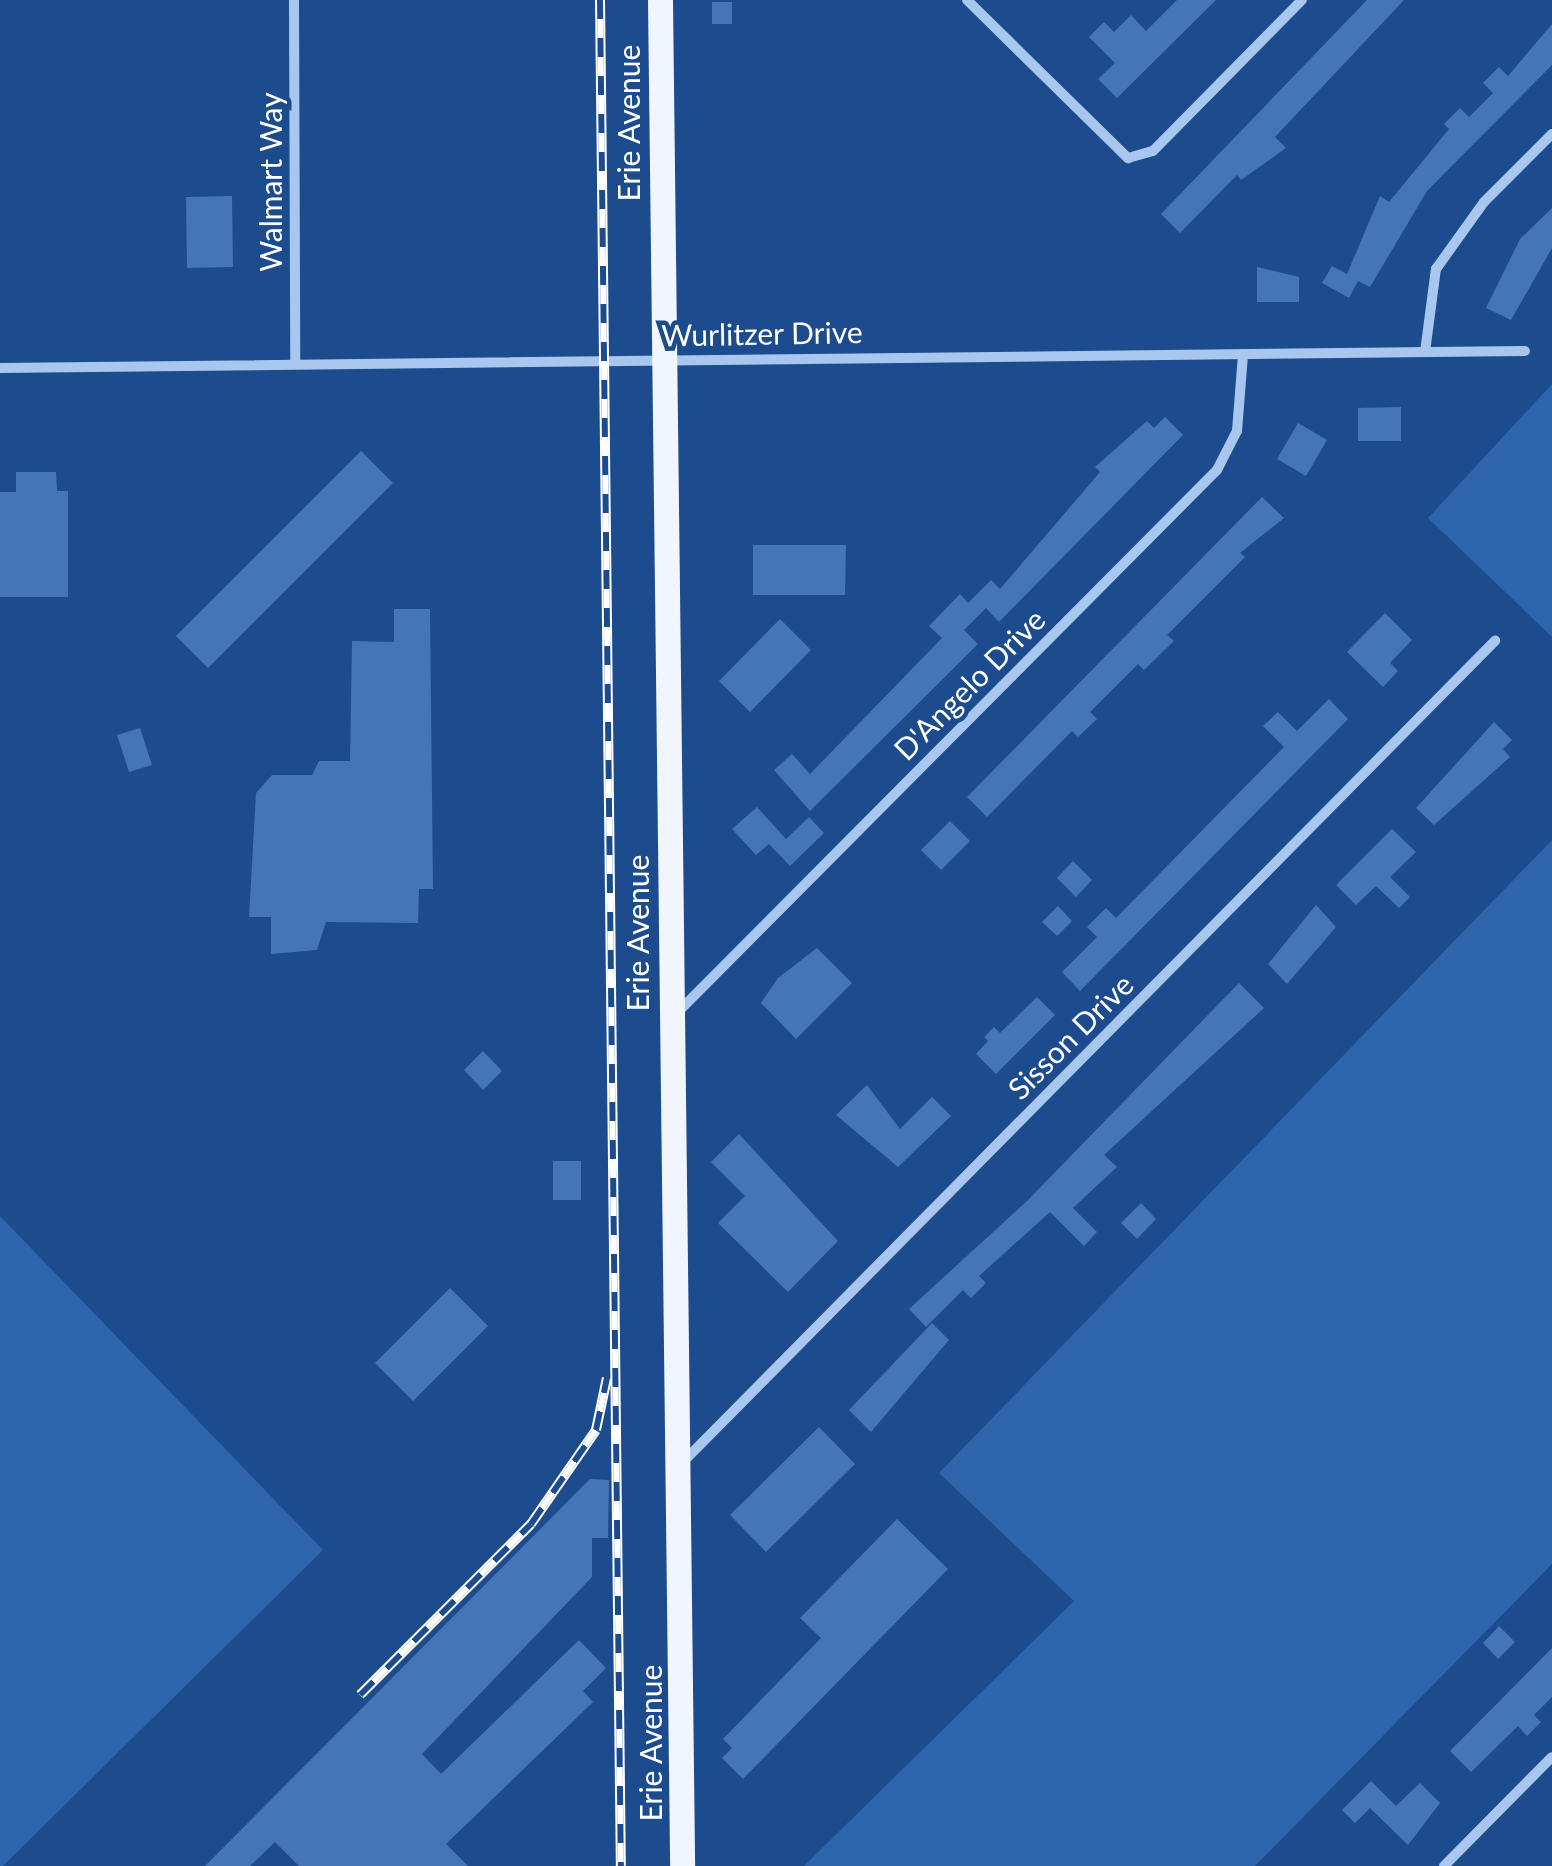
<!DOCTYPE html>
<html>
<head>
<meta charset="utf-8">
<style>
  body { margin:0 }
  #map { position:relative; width:1552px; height:1866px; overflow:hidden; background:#1c4b8e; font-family:Lato,sans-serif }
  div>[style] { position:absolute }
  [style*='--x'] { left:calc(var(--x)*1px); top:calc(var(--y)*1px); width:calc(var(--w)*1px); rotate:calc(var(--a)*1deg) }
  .green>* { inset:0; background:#2f65ac }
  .building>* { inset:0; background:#4475b6 }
  .street>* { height:10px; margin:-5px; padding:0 5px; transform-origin:5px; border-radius:5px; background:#a9c7ee }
  .primary>* { height:25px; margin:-12.5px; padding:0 12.5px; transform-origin:12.5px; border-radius:12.5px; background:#f0f5ff }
  .rail>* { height:10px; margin-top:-5px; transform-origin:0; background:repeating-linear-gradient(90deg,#1c4b8e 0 19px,#fff 0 38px); box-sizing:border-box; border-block:2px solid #fff }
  span { translate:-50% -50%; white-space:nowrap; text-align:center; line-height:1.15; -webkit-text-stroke:9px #1c4b8e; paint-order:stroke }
  .street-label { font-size:30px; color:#fff }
</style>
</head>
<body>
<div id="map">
  <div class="green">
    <div style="clip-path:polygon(1552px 384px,1552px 637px,1428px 518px)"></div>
    <div style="clip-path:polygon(1552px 840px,1552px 1564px,1255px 1866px,804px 1866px,1074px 1601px,939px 1473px)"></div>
    <div style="clip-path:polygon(0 1216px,323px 1550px,3px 1866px,0 1866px)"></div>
  </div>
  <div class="building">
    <div style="clip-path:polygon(1177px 0,1216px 0,1117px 98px,1098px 79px,1115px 63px,1089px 37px,1104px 22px,1114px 32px,1131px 15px,1146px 31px)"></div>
    <div style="clip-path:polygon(1367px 0,1404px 0,1275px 137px,1286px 148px,1241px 180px,1237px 175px,1180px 233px,1161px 214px)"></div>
    <div style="clip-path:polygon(712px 2px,732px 2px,732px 24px,712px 24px)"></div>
    <div style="clip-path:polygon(1552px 24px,1552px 65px,1427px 191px,1370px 287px,1358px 281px,1349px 298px,1322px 283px,1332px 266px,1347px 274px,1380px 196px,1389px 202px,1449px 129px,1444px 124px,1460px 108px,1469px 117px,1493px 93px,1483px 83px,1499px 67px,1508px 76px)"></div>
    <div style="clip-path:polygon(232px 196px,233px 267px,187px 268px,186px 197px)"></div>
    <div style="clip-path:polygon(1552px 208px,1552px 248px,1511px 320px,1486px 308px,1520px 239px)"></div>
    <div style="clip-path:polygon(1257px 267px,1299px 277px,1299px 302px,1257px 302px)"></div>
    <div style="clip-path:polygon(1401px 407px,1401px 441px,1358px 441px,1358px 408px)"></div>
    <div style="clip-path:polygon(1165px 417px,1183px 435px,999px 622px,986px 608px,964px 630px,978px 644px,810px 811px,774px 770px,792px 754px,810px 774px,942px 638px,929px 626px,960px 594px,968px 603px,991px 580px,1000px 589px,1100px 472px,1095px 467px,1147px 421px,1154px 428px)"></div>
    <div style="clip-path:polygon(1298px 423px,1327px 440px,1306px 476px,1277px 459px)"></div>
    <div style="clip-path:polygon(361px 451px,393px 483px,208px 668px,176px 636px)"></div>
    <div style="clip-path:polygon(16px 472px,56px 472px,57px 491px,68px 491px,68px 597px,0 597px,0 492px,16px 492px)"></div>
    <div style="clip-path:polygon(1262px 497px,1284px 518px,1240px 553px,1245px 557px,1167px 635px,1174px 641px,1144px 670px,1138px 664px,1090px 712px,1097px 719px,1078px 737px,1072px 731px,987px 817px,967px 797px)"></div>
    <div style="clip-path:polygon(753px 545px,846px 545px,845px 595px,753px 595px)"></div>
    <div style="clip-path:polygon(394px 609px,430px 609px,433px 889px,419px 889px,418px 923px,326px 922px,317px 950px,271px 954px,271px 917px,249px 917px,256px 793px,272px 775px,312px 775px,319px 761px,350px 761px,352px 641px,394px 642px)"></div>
    <div style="clip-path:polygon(1385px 613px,1412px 640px,1390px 663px,1398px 671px,1383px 687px,1347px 652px)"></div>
    <div style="clip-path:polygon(780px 619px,811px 650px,750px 712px,719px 681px)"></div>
    <div style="clip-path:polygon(1329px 699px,1348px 719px,1080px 991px,1062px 972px,1097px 937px,1087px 927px,1106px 908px,1116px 918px,1284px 747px,1263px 726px,1278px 712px,1297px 731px)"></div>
    <div style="clip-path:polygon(1494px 722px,1512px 740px,1503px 749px,1510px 757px,1434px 825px,1416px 808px)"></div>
    <div style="clip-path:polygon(140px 728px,152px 765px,129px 772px,117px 735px)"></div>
    <div style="clip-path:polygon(757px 807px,786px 839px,809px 817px,824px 833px,790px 866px,769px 844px,756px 855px,732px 829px)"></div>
    <div style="clip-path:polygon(950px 821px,970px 841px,941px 870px,921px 850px)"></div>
    <div style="clip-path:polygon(1392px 829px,1416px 852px,1390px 877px,1410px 897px,1399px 908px,1376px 886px,1356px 905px,1336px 885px)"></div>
    <div style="clip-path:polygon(1073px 861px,1092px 880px,1076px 897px,1057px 878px)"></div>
    <div style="clip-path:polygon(1316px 905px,1336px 927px,1287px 984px,1268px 964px)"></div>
    <div style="clip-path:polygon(1058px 906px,1072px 921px,1057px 936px,1042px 922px)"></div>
    <div style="clip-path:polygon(817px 948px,852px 983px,796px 1039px,761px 1003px,778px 978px)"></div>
    <div style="clip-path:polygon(1239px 983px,1264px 1008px,1104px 1155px,1117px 1167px,1073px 1208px,1097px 1232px,1084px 1246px,1050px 1212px,979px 1276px,986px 1283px,971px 1298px,963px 1290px,926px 1327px,909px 1309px,1027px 1201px)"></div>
    <div style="clip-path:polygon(1037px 997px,1055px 1015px,996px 1074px,976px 1054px,988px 1041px,984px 1037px,994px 1027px,1000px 1033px)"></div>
    <div style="clip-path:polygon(483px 1051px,502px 1071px,483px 1090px,464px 1070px)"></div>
    <div style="clip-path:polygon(867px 1085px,900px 1129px,932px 1097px,951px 1116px,898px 1167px,836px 1115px)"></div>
    <div style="clip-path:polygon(739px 1134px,838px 1241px,788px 1292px,718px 1223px,745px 1196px,711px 1162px)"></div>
    <div style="clip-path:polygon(553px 1161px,581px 1161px,581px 1200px,553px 1200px)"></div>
    <div style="clip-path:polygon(1141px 1203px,1156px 1219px,1137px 1239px,1121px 1223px)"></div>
    <div style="clip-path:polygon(450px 1288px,488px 1326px,413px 1401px,375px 1363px)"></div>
    <div style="clip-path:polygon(932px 1323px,949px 1340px,871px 1432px,849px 1410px)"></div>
    <div style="clip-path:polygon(819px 1427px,855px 1464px,766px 1552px,730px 1515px)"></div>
    <div style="clip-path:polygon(590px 1479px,609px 1480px,608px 1538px,592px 1538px,592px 1577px,422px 1754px,441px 1774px,579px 1640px,606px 1668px,583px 1691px,593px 1702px,446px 1844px,468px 1866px,299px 1866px,275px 1842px,250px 1866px,205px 1866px)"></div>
    <div style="clip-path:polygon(897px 1519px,948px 1569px,743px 1779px,722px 1758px,732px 1748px,723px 1739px,821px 1638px,800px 1618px)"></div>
    <div style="clip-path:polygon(1499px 1626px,1515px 1642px,1498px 1659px,1483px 1643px)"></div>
    <div style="clip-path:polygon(1552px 1648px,1552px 1697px,1534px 1715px,1541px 1722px,1527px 1736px,1518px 1726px,1471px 1772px,1450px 1751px)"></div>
    <div style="clip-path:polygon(1371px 1781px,1396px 1806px,1420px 1783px,1440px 1803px,1408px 1845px,1370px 1808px,1355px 1823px,1342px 1810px)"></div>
  </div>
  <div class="street">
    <div style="--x:294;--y:0;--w:364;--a:89.8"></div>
    <div style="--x:967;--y:0;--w:226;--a:44.5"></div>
    <div style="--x:1128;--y:158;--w:26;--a:-16"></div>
    <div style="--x:1153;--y:151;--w:212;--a:-45.4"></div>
    <div style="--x:1425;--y:352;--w:84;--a:-82.5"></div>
    <div style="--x:1436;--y:269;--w:82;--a:-54.4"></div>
    <div style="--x:1484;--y:202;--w:96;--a:-45"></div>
    <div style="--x:0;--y:368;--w:1525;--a:-0.64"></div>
    <div style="--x:678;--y:1012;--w:764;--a:-45.16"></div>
    <div style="--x:1217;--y:470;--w:44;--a:-62.9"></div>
    <div style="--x:1237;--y:431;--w:77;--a:-85.5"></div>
    <div style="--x:681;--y:1464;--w:1158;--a:-45.32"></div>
    <div style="--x:1444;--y:1866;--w:153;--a:-45.3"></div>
  </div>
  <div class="primary">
    <div style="--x:660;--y:0;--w:1866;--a:89.32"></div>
  </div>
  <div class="rail">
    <div style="--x:600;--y:0;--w:1866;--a:89.36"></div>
    <div style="--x:360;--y:1695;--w:242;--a:-45"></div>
    <div style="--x:531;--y:1524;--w:114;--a:-55.3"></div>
    <div style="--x:596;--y:1430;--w:53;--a:-78.1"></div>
  </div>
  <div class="street-label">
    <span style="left:628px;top:123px;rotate:-90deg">Erie Avenue</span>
    <span style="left:270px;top:182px;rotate:-90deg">Walmart Way</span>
    <span style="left:762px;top:333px;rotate:-1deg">Wurlitzer Drive</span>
    <span style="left:969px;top:684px;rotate:-45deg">D'Angelo Drive</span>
    <span style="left:637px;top:933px;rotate:-90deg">Erie Avenue</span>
    <span style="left:1070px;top:1036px;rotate:-45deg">Sisson Drive</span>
    <span style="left:650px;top:1743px;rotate:-90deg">Erie Avenue</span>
  </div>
</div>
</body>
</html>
